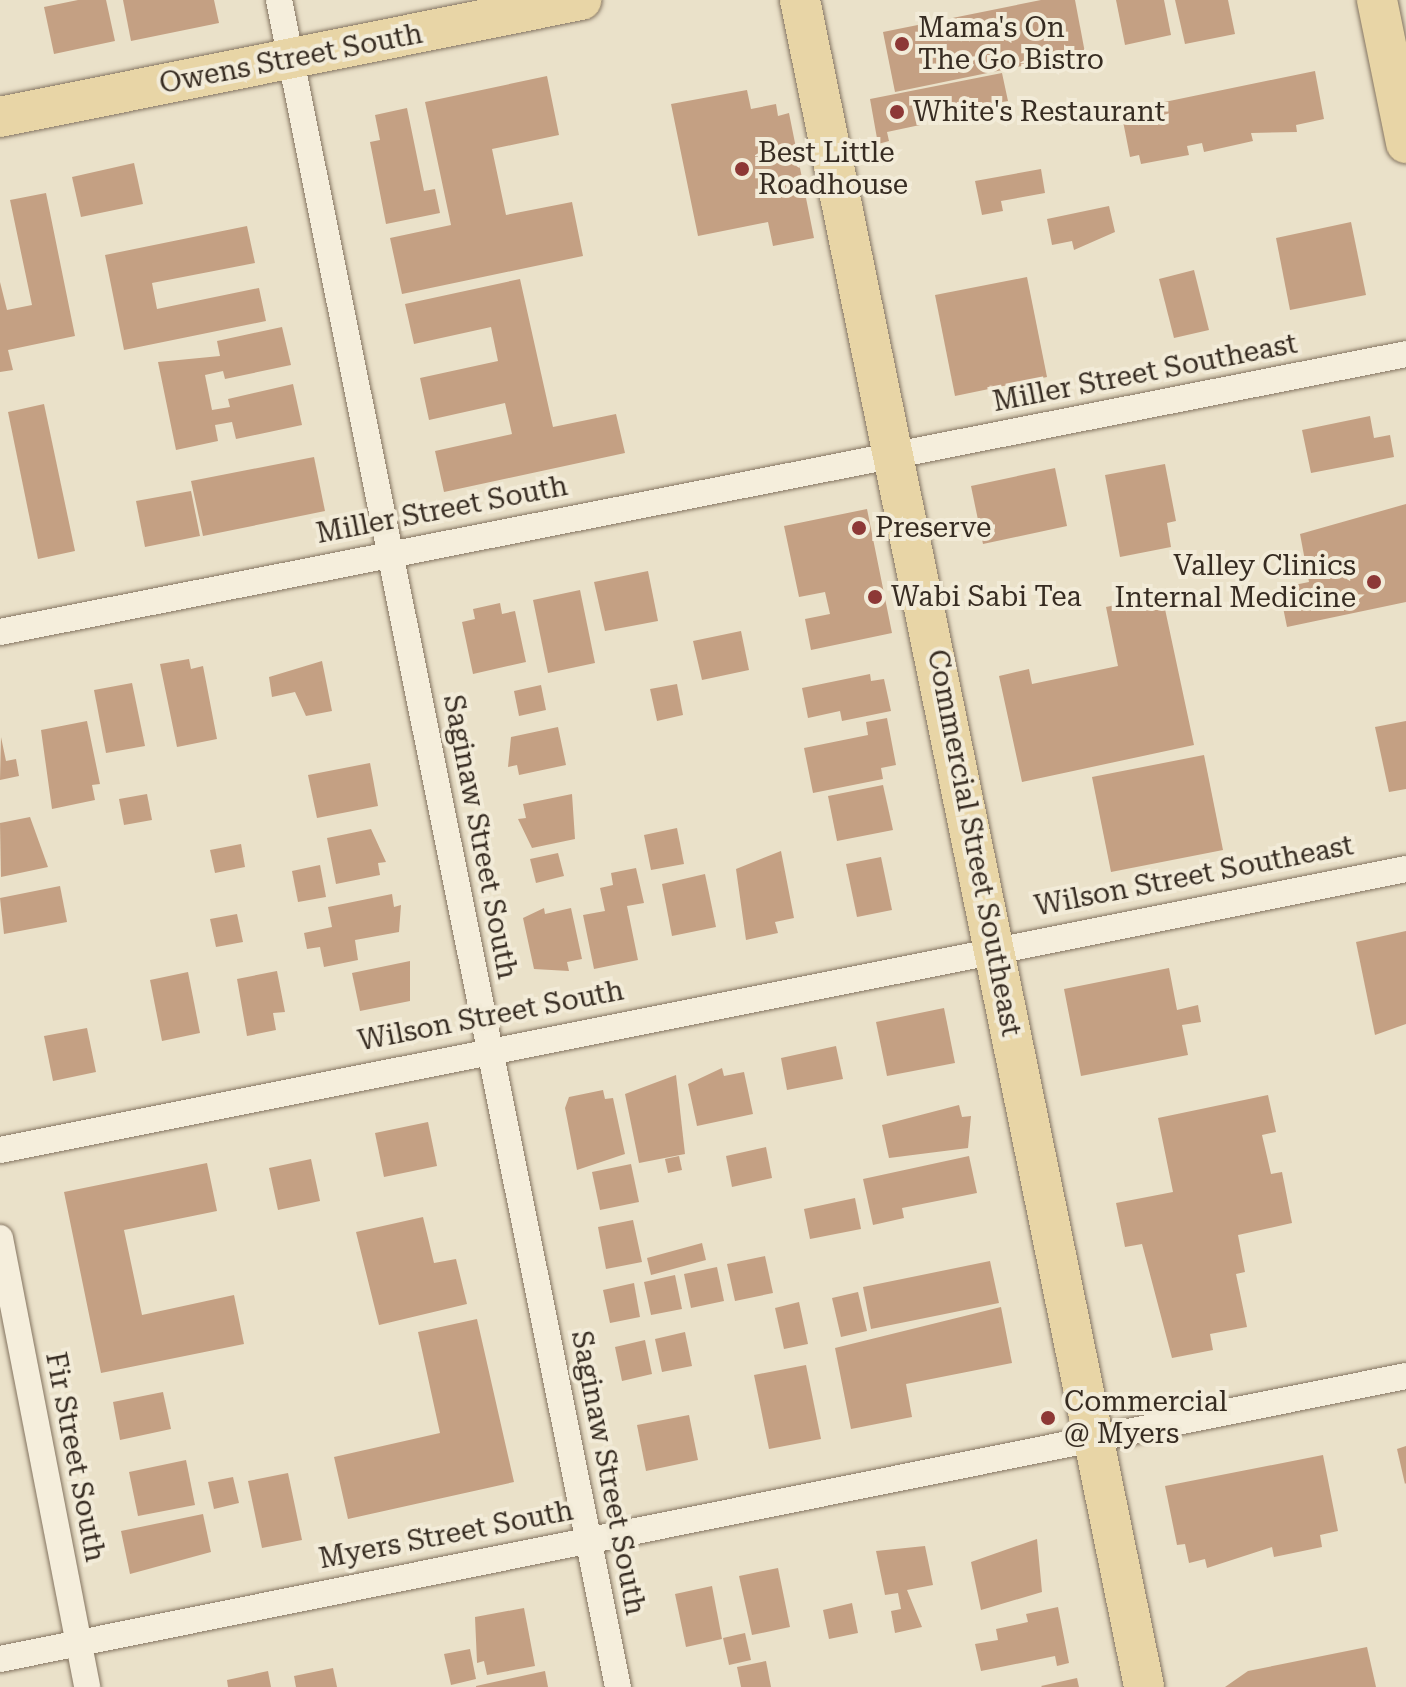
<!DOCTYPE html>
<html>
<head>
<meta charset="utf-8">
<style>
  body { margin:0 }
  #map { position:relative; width:1406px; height:1687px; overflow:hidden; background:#eae1c9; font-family:"Roboto Serif",serif }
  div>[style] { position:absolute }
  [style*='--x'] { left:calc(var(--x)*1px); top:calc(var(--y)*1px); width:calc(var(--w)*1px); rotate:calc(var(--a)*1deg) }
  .building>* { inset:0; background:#c4a083 }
  .roads { filter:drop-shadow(0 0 2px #847460) drop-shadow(0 0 2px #847460) }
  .street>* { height:26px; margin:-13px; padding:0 13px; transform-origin:13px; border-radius:13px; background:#f5eedc }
  .primary>* { height:40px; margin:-20px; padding:0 20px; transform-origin:20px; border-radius:20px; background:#e8d5a6 }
  .dots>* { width:22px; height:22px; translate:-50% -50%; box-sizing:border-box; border:4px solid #f2ebd8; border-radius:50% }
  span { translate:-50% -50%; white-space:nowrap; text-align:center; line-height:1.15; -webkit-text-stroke:8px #f2ebd8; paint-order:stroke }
  .poi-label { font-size:28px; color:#372c22 }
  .left { translate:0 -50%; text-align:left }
  .right { translate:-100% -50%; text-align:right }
  .street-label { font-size:28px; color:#372c22 }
</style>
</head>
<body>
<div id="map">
  <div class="building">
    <div style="clip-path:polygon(78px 0,106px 0,115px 41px,54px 54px,44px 7px)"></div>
    <div style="clip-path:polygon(123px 0,214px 0,219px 23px,131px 41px)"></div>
    <div style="clip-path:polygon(1041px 0,1075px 0,1085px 53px,895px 92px,883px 32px)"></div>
    <div style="clip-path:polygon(1116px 0,1164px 0,1171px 35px,1125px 45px)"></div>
    <div style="clip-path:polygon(1175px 0,1228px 0,1235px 34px,1185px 44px)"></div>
    <div style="clip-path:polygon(1315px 71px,1324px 119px,1296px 125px,1297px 132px,1251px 133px,1253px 141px,1204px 152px,1202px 143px,1187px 146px,1189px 155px,1141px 164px,1139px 155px,1130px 157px,1121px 111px)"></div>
    <div style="clip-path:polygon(1002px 73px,1008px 101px,919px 117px,920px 125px,887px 132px,889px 141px,878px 144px,870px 99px)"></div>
    <div style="clip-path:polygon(547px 76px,559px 135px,492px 149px,506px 215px,572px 202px,583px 256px,402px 294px,390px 238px,451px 225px,425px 102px)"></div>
    <div style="clip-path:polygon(747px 90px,751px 109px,776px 104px,778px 116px,789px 113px,814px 238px,773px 246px,768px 222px,698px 236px,671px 104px)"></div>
    <div style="clip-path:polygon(407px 108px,424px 191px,435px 189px,440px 213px,386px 224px,370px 142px,380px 140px,375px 115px)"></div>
    <div style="clip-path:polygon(134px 163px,143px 204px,81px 217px,72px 177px)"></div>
    <div style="clip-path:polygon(1041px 169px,1045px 193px,1001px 201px,1003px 211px,982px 215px,975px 181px)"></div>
    <div style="clip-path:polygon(46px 193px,75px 336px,8px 350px,13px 370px,0 372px,0 282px,7px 310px,32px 305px,10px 200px)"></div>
    <div style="clip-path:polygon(1109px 206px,1115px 232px,1074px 250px,1072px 241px,1052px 245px,1047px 219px)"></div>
    <div style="clip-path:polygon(1351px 222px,1366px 295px,1290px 310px,1276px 238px)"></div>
    <div style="clip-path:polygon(247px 226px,255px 263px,152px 283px,157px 309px,259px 288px,266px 321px,124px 350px,105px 255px)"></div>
    <div style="clip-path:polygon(1194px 270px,1209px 330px,1174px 338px,1159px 279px)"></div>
    <div style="clip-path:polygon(1027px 277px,1047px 377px,955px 396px,935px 295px)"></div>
    <div style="clip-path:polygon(520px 279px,553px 427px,616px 414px,625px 453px,444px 492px,435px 451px,512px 434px,505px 403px,429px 420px,420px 378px,498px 361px,491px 327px,414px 344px,405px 304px)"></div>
    <div style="clip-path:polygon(282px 327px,291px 365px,225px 379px,223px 371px,205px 375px,212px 410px,230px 407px,228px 399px,293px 384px,302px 425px,236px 439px,232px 422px,215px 425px,218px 441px,176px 450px,158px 362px,220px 356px,217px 341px)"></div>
    <div style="clip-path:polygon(44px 404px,75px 551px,38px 559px,8px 412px)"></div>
    <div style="clip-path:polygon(1370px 416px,1374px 438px,1390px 435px,1394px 457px,1311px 473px,1302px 430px)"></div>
    <div style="clip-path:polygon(314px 457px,325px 511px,203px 536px,191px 481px)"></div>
    <div style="clip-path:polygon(1165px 464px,1176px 521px,1167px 523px,1171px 547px,1120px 557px,1105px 475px)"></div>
    <div style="clip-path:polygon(1055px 468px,1067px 526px,983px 544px,971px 486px)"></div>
    <div style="clip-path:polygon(191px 491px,200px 536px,145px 547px,136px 501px)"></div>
    <div style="clip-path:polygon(1406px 504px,1406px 602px,1287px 627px,1279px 588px,1309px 582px,1300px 534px)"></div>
    <div style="clip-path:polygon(867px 509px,892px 633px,811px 650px,805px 619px,830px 614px,825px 592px,799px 597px,784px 526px)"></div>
    <div style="clip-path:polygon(648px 571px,658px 621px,605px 631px,594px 582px)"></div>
    <div style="clip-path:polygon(580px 590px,595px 663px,548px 673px,533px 600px)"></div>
    <div style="clip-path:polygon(1162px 595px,1194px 745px,1022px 782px,999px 676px,1029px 669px,1032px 684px,1118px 666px,1106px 607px)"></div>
    <div style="clip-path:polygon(500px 603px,502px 614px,515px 611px,526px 662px,473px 674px,462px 622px,475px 619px,473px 609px)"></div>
    <div style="clip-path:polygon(741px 631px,749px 670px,702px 680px,693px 641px)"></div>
    <div style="clip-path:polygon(189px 659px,191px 669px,203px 666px,217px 739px,177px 747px,160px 664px)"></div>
    <div style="clip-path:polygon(322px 661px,332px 711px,306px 716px,295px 692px,272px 697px,269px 677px)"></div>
    <div style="clip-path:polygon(870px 674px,871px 681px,884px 679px,891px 711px,842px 721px,840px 711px,808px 718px,802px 688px)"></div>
    <div style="clip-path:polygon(132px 683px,145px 746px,106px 753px,94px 690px)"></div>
    <div style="clip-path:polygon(677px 684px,683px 715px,657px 721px,650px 689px)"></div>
    <div style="clip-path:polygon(541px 685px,546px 710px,519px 716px,514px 691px)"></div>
    <div style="clip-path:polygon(887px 718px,896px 765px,881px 768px,883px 779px,813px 793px,804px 748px,868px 735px,866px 722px)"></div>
    <div style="clip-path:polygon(87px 721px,100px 784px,92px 785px,95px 800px,52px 809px,41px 730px)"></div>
    <div style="clip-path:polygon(1406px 721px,1406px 789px,1389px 792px,1375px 727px)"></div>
    <div style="clip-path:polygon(558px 727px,566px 765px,519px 775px,517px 765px,508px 767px,511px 737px)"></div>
    <div style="clip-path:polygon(1px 737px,6px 761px,16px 759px,19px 776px,0 780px)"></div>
    <div style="clip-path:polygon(1204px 755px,1223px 850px,1111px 872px,1092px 777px)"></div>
    <div style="clip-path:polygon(370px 763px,378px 806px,317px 818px,308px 775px)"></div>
    <div style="clip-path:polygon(883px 785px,893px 830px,837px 841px,828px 796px)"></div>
    <div style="clip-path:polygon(147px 794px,152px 820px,124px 825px,119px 799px)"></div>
    <div style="clip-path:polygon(572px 794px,575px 839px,532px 848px,518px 819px,526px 818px,523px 804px)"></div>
    <div style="clip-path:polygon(30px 817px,48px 867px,1px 877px,0 823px)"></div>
    <div style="clip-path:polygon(677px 828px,684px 864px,651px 870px,644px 835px)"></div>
    <div style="clip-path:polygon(371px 829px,386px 862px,378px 863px,380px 875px,336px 884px,327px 838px)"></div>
    <div style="clip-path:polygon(241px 844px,245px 867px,215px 873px,210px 850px)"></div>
    <div style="clip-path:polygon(781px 851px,794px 918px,775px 922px,778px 933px,746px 940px,736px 869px)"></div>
    <div style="clip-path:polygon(558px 853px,564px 876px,536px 883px,530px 859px)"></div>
    <div style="clip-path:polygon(881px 857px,892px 910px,857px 917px,846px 864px)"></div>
    <div style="clip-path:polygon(320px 865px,326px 897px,298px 902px,292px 871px)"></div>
    <div style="clip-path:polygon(636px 868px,644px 903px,627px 906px,638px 960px,594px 969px,583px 915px,605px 911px,600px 888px,613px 885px,611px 873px)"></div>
    <div style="clip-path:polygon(705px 874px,716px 927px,672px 936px,662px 884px)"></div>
    <div style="clip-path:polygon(60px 886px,67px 922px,4px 934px,0 898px)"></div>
    <div style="clip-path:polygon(392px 894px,394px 907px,401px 905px,399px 932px,355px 940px,358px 960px,324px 967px,320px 947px,307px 949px,304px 933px,332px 927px,328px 907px)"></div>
    <div style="clip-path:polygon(544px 908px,545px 914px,571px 908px,582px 959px,567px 962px,569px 971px,534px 969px,523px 918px)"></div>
    <div style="clip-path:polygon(237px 914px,243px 942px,216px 947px,210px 919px)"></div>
    <div style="clip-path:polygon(1406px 931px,1406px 1024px,1375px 1035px,1356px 942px)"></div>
    <div style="clip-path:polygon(410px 961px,410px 1001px,360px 1011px,352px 973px)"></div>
    <div style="clip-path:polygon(1169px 968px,1177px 1010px,1198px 1005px,1201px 1022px,1182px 1025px,1188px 1055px,1081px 1076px,1064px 989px)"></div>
    <div style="clip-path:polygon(277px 971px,285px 1012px,273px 1013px,276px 1030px,247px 1036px,237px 979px)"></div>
    <div style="clip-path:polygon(188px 972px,200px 1033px,162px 1041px,150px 980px)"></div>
    <div style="clip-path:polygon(944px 1008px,955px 1063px,887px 1076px,876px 1022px)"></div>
    <div style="clip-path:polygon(87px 1028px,96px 1072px,53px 1081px,44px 1036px)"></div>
    <div style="clip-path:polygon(836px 1046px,843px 1079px,787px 1090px,781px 1058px)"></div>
    <div style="clip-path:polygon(722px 1068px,724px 1076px,744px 1072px,753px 1114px,697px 1126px,688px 1084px)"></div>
    <div style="clip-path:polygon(676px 1075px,685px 1154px,639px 1163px,625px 1094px)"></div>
    <div style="clip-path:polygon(603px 1090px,605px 1099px,613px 1098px,625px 1154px,577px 1170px,565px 1108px,569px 1097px)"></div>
    <div style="clip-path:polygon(1268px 1095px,1276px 1132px,1262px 1135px,1271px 1174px,1282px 1172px,1292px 1223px,1238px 1235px,1245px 1272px,1236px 1274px,1247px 1327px,1210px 1334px,1213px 1350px,1172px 1358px,1142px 1244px,1125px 1247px,1116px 1203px,1173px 1192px,1158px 1118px)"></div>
    <div style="clip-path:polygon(959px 1105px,962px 1117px,971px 1116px,968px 1148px,889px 1158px,882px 1125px)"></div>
    <div style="clip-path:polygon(428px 1122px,437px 1166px,384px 1177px,375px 1133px)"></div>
    <div style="clip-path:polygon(766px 1147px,772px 1178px,732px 1187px,726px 1156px)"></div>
    <div style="clip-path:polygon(679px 1156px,682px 1170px,668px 1173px,665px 1159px)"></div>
    <div style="clip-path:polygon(969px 1156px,977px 1193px,902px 1208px,904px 1218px,873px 1225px,863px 1179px)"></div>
    <div style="clip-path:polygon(311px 1159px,320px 1201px,278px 1210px,269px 1168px)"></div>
    <div style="clip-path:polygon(207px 1163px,217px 1211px,124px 1230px,142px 1315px,234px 1295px,244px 1344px,101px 1373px,64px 1192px)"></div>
    <div style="clip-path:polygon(631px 1164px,639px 1202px,600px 1210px,592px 1172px)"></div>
    <div style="clip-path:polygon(855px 1198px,861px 1229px,810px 1239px,804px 1209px)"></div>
    <div style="clip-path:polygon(423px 1217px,434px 1263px,456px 1259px,467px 1304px,379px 1325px,356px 1232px)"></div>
    <div style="clip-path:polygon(633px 1220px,642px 1262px,606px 1269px,598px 1227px)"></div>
    <div style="clip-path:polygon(702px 1243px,706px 1260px,651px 1275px,647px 1258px)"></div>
    <div style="clip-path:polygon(765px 1256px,773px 1293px,735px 1301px,727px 1264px)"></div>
    <div style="clip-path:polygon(990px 1261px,999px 1303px,871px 1329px,863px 1287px)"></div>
    <div style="clip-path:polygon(717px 1267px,724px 1301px,691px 1308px,684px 1274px)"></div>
    <div style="clip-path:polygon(675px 1275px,682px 1309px,651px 1315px,644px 1282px)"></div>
    <div style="clip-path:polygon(634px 1283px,640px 1317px,610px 1323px,603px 1290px)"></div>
    <div style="clip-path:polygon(858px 1292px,867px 1331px,841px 1337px,832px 1298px)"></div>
    <div style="clip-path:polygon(799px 1302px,808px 1344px,784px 1349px,775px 1308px)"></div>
    <div style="clip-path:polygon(1001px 1307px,1012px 1363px,906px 1384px,912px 1417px,851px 1429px,835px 1348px)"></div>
    <div style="clip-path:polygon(477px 1319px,514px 1482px,348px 1519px,334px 1457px,440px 1433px,418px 1332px)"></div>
    <div style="clip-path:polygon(685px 1332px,692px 1366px,662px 1372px,655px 1339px)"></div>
    <div style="clip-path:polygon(645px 1340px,652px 1374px,622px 1381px,615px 1347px)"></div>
    <div style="clip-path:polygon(806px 1365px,821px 1439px,769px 1449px,754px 1375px)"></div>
    <div style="clip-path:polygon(163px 1392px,171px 1429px,120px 1440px,113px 1402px)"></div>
    <div style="clip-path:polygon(689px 1415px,698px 1460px,646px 1471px,637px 1425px)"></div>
    <div style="clip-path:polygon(1406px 1446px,1406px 1483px,1405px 1484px,1397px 1449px)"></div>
    <div style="clip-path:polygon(1323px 1455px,1338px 1531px,1320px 1535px,1322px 1547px,1274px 1557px,1272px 1547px,1207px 1568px,1205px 1559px,1189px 1563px,1185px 1544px,1177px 1545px,1165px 1486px)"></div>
    <div style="clip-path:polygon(186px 1460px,195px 1505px,138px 1516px,129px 1472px)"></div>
    <div style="clip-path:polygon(288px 1473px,302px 1540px,262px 1548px,248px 1481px)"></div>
    <div style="clip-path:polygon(233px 1477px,239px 1503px,214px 1509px,208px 1482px)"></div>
    <div style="clip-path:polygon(203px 1514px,211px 1552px,130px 1574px,121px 1531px)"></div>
    <div style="clip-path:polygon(1037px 1539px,1042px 1592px,981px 1610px,971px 1562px)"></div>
    <div style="clip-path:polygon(925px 1546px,933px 1585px,907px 1590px,922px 1627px,895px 1633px,891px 1611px,901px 1609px,898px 1593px,885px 1595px,876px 1551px)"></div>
    <div style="clip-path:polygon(778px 1568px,790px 1627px,752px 1635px,739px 1576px)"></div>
    <div style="clip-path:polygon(712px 1586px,722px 1639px,686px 1647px,675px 1594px)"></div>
    <div style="clip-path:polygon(852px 1603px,858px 1633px,829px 1639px,823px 1610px)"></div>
    <div style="clip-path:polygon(1058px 1607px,1069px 1663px,1057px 1666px,1055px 1656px,981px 1671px,975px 1644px,998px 1640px,996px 1629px,1028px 1622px,1026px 1614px)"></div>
    <div style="clip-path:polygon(524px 1608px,535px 1666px,487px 1675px,484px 1661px,477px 1663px,475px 1617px)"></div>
    <div style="clip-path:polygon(745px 1633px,751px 1660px,729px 1665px,723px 1638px)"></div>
    <div style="clip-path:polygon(1367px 1647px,1376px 1687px,1225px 1687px,1248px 1671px)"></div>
    <div style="clip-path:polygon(470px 1649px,476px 1679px,451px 1685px,444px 1654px)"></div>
    <div style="clip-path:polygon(766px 1661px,771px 1687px,741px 1687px,737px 1667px)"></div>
    <div style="clip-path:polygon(333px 1668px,337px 1687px,296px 1687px,294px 1676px)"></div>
    <div style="clip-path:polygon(268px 1671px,271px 1687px,228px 1687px,227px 1680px)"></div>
    <div style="clip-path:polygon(545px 1671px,548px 1687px,476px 1687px,476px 1686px)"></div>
    <div style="clip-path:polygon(1077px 1678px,1079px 1687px,1042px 1687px,1041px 1686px)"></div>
  </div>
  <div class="roads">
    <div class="street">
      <div style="--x:279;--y:0;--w:1721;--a:78.64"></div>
      <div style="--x:0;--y:632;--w:1433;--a:-11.18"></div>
      <div style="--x:0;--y:1150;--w:1434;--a:-11.3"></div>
      <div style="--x:0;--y:1238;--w:457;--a:79"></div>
      <div style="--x:0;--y:1659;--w:1434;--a:-11.38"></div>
    </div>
    <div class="primary">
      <div style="--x:800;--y:0;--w:1722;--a:78.47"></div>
      <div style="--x:1377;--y:0;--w:146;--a:78.5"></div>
      <div style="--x:0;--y:117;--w:593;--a:-11.39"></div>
    </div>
  </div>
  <div class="dots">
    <div style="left:902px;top:44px;background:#8d3836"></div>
    <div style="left:897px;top:112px;background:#8d3836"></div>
    <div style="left:742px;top:169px;background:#8d3836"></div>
    <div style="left:859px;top:528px;background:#8d3836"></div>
    <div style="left:1374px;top:582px;background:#8d3836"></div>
    <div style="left:875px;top:597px;background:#8d3836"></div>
    <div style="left:1048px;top:1418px;background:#8d3836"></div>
  </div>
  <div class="poi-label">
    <span class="left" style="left:918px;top:44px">Mama's On<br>The Go Bistro</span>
    <span class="left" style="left:913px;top:112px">White's Restaurant</span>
    <span class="left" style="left:758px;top:169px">Best Little<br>Roadhouse</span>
    <span class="left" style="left:875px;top:528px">Preserve</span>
    <span class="right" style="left:1356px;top:582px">Valley Clinics<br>Internal Medicine</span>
    <span class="left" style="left:891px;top:597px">Wabi Sabi Tea</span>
    <span class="left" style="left:1064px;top:1418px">Commercial<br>@ Myers</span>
  </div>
  <div class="street-label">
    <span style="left:291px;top:59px;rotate:-11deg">Owens Street South</span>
    <span style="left:1145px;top:373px;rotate:-11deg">Miller Street Southeast</span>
    <span style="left:442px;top:510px;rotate:-11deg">Miller Street South</span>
    <span style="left:480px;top:837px;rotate:79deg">Saginaw Street South</span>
    <span style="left:974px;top:843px;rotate:79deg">Commercial Street Southeast</span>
    <span style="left:1194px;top:876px;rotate:-11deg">Wilson Street Southeast</span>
    <span style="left:491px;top:1016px;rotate:-11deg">Wilson Street South</span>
    <span style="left:75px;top:1457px;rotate:79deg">Fir Street South</span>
    <span style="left:608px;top:1473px;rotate:79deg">Saginaw Street South</span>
    <span style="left:446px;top:1535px;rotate:-11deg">Myers Street South</span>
  </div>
</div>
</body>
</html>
